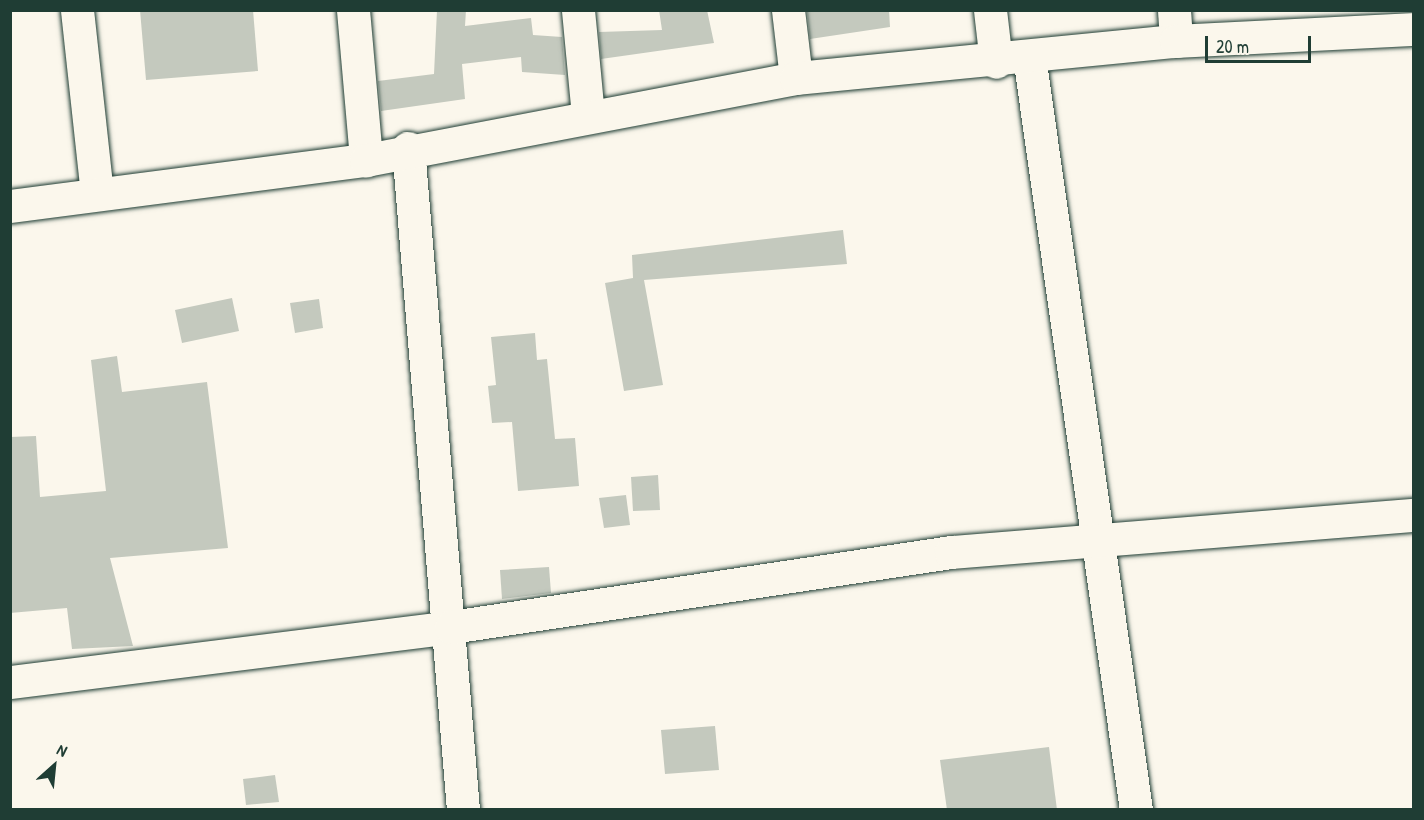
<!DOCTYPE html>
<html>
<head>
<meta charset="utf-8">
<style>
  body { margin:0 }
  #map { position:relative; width:1424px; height:820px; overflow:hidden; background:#fbf7ec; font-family:"Patrick Hand",sans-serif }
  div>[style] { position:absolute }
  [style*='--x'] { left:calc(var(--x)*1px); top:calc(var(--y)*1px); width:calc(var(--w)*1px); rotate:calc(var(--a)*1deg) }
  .building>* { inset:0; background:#c4c9be }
  .roads { filter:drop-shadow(0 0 2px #1f3d34) drop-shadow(0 0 2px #1f3d34) }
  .minor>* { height:33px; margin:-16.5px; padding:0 16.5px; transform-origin:16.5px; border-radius:16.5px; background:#fbf7ec }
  span { translate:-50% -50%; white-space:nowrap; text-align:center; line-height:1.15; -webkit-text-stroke:4.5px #fbf7ec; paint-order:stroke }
  .frame { position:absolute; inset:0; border:12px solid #1f3d34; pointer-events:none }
  .north { position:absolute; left:24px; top:736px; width:60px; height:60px; -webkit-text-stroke:4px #fbf7ec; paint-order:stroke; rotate:27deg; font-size:16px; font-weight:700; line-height:24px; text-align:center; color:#1f3d34 }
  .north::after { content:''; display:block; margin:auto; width:21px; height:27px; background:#1f3d34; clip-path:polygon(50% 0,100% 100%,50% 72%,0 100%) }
  .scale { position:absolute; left:1205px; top:36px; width:106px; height:27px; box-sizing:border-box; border:3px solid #1f3d34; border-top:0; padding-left:8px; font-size:18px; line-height:21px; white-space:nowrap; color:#1f3d34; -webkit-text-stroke:4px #fbf7ec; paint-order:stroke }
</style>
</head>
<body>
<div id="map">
  <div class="building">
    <div style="clip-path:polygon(140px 10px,253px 10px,258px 71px,146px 80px)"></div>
    <div style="clip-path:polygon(437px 10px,466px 10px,465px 26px,531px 18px,533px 35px,562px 37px,565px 75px,522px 72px,521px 57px,462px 64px,465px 99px,381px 111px,378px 81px,434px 74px)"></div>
    <div style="clip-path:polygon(659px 10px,707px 10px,714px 43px,601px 59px,599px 32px,662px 30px)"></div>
    <div style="clip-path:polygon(807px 10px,889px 10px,890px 27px,810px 39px)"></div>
    <div style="clip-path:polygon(843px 230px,847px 264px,644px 280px,663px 385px,624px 391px,605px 283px,633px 278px,632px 255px)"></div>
    <div style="clip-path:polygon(232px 298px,239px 331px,182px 343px,175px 310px)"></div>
    <div style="clip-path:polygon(319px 299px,323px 328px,295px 333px,290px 303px)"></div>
    <div style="clip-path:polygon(535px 333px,537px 360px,547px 359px,555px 439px,575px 438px,579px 486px,518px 491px,512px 422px,492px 423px,488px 386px,496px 385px,491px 337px)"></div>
    <div style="clip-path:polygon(117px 356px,122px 392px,207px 382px,228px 548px,110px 558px,133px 646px,72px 649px,67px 608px,10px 613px,10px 437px,36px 436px,40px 497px,106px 491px,91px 360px)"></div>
    <div style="clip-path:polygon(658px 475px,660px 510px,633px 511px,631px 477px)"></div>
    <div style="clip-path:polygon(626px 495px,630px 525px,604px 528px,599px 498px)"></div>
    <div style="clip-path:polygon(549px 567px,551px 593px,502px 599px,500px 570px)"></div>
    <div style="clip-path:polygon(715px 726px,719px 770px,665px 774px,661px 730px)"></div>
    <div style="clip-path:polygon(1049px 747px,1057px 810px,947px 810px,940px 760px)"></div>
    <div style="clip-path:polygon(275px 775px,279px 802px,246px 805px,243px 779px)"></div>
  </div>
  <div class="roads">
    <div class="minor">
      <div style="--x:77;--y:10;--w:185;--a:83.8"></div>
      <div style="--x:353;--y:10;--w:151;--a:85"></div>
      <div style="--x:578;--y:10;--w:106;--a:84.6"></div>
      <div style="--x:788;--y:10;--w:68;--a:83.3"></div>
      <div style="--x:990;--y:10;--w:52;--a:83.4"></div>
      <div style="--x:1174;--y:10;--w:31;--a:86"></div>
      <div style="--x:1029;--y:56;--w:762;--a:81.92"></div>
      <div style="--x:408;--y:148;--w:664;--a:85.25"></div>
      <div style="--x:10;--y:206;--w:359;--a:-7.4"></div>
      <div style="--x:366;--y:160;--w:438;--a:-10.8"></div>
      <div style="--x:796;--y:78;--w:382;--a:-5.6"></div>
      <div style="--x:1176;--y:41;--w:238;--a:-2.9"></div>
      <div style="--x:10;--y:682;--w:444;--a:-7.1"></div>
      <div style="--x:451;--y:627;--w:506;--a:-8.53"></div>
      <div style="--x:951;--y:552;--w:464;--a:-4.6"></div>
    </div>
  </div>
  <div class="frame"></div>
  <div class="north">N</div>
  <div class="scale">20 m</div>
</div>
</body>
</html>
